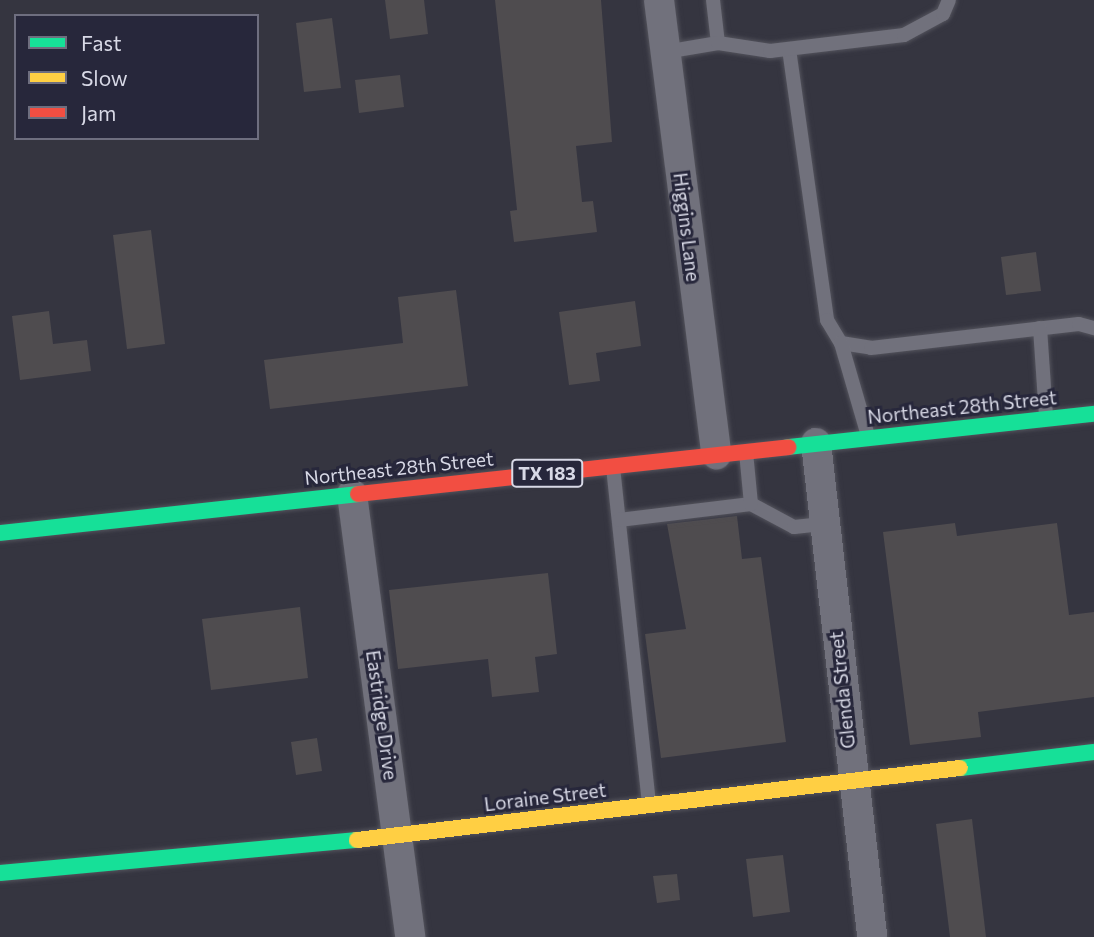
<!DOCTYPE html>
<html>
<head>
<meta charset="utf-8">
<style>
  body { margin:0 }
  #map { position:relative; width:1094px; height:937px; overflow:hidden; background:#353540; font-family:Commissioner,sans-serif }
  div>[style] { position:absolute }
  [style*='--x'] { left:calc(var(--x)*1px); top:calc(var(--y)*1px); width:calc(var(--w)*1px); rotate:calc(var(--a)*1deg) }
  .building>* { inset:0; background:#4f4c4f }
  .roads { filter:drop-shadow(0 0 2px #53535c) drop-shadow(0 0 2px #53535c) }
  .lane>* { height:14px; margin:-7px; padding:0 7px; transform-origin:7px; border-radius:7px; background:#71717c }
  .street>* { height:30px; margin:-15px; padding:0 15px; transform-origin:15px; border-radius:15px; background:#71717c }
  .fast>* { height:16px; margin:-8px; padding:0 8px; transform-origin:8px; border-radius:8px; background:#16e098 }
  .slow>* { height:16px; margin:-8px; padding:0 8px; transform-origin:8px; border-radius:8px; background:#ffcf43 }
  .jam>* { height:16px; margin:-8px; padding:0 8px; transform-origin:8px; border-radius:8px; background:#f24e42 }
  span { translate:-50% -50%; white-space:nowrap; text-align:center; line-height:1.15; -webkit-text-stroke:6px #27273b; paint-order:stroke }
  .shield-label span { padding:2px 5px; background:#27273b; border:2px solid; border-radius:5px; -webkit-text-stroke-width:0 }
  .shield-label { font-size:18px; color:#d8d9e6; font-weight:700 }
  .street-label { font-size:19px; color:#d8d9e6 }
  .legend { position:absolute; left:14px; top:14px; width:245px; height:126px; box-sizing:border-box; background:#27273b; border:2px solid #6e6e7f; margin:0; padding:9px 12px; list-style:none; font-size:21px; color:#d8d9e6 }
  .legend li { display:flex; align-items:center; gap:14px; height:35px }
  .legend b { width:35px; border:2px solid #6e6e7f }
</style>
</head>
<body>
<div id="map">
  <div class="building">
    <div style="clip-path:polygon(385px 0,424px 0,428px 34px,390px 39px)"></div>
    <div style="clip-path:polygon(495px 0,601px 0,612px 142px,576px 146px,582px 202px,593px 201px,597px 232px,514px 242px,510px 211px,517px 210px)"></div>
    <div style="clip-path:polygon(332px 18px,341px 88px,304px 92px,296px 23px)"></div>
    <div style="clip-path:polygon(400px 75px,404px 107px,359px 113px,355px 80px)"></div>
    <div style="clip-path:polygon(151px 230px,165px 344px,127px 349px,113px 235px)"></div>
    <div style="clip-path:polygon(1036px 252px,1041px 291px,1006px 295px,1001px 257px)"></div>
    <div style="clip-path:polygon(456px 290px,468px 386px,270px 409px,264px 360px,403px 343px,398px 297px)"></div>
    <div style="clip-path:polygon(635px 301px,641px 346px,596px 353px,600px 381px,569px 385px,559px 312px)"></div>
    <div style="clip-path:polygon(49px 311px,53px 344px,87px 340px,91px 371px,20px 380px,12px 316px)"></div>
    <div style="clip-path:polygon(737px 516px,742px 559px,761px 557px,786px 742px,661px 758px,645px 634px,686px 629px,667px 524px)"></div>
    <div style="clip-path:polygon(955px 523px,957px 536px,1057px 523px,1069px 615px,1094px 612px,1094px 697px,978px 712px,981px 737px,910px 745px,883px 532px)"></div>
    <div style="clip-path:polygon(548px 573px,557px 654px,535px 657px,539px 692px,492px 697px,488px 659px,398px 669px,389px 590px)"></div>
    <div style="clip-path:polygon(300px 607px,308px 678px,211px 690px,202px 619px)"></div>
    <div style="clip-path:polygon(317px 738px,322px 771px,296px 775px,291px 742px)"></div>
    <div style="clip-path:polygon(972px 819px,986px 937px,950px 937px,936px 824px)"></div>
    <div style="clip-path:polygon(783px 855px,790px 912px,753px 917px,746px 859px)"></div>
    <div style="clip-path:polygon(677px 874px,680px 900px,657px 903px,653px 876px)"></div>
  </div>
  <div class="roads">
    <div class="lane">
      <div style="--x:713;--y:0;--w:43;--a:83.4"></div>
      <div style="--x:789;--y:49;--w:274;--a:82"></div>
      <div style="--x:827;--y:320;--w:27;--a:59"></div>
      <div style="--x:841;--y:343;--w:30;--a:9"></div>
      <div style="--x:871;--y:348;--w:209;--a:-6.6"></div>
      <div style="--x:1079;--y:324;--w:16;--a:15"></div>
      <div style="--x:665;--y:52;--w:54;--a:-9.6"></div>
      <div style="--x:718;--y:43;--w:53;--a:8.7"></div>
      <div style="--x:770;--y:51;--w:135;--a:-6.8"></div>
      <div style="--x:904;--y:35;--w:44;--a:-28.3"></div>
      <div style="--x:943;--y:14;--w:15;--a:-67"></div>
      <div style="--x:1040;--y:328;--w:89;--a:86.1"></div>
      <div style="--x:841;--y:343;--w:97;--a:73.8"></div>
      <div style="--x:613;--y:467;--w:340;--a:83.9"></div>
      <div style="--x:751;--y:504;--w:49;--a:28.1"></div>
      <div style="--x:794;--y:527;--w:31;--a:-6"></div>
      <div style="--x:619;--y:520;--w:133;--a:-6.9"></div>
      <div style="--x:751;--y:504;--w:52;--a:-95.5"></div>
    </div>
    <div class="street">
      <div style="--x:659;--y:0;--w:458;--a:82.8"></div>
      <div style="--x:816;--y:443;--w:497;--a:83.5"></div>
      <div style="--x:352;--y:494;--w:447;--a:82.5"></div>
    </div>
    <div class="fast">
      <div style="--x:788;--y:447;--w:308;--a:-6.2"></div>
      <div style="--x:0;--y:533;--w:360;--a:-6.2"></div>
      <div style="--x:960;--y:768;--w:135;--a:-6.8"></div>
      <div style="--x:0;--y:873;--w:359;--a:-5.3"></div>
    </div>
    <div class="slow">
      <div style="--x:357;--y:840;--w:607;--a:-6.81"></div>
    </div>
    <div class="jam">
      <div style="--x:358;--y:494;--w:433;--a:-6.2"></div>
    </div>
  </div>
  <div class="shield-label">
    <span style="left:547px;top:473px">TX 183</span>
  </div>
  <div class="street-label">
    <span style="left:687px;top:227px;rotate:83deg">Higgins Lane</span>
    <span style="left:962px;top:407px;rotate:-6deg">Northeast 28th Street</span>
    <span style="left:399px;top:468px;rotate:-6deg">Northeast 28th Street</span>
    <span style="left:842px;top:690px;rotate:-96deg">Glenda Street</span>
    <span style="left:382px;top:715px;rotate:82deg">Eastridge Drive</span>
    <span style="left:545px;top:797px;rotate:-7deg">Loraine Street</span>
  </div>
  <ul class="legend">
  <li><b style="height:9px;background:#16e098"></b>Fast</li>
  <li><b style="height:9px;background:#ffcf43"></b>Slow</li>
  <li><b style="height:9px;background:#f24e42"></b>Jam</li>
  </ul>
</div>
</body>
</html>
